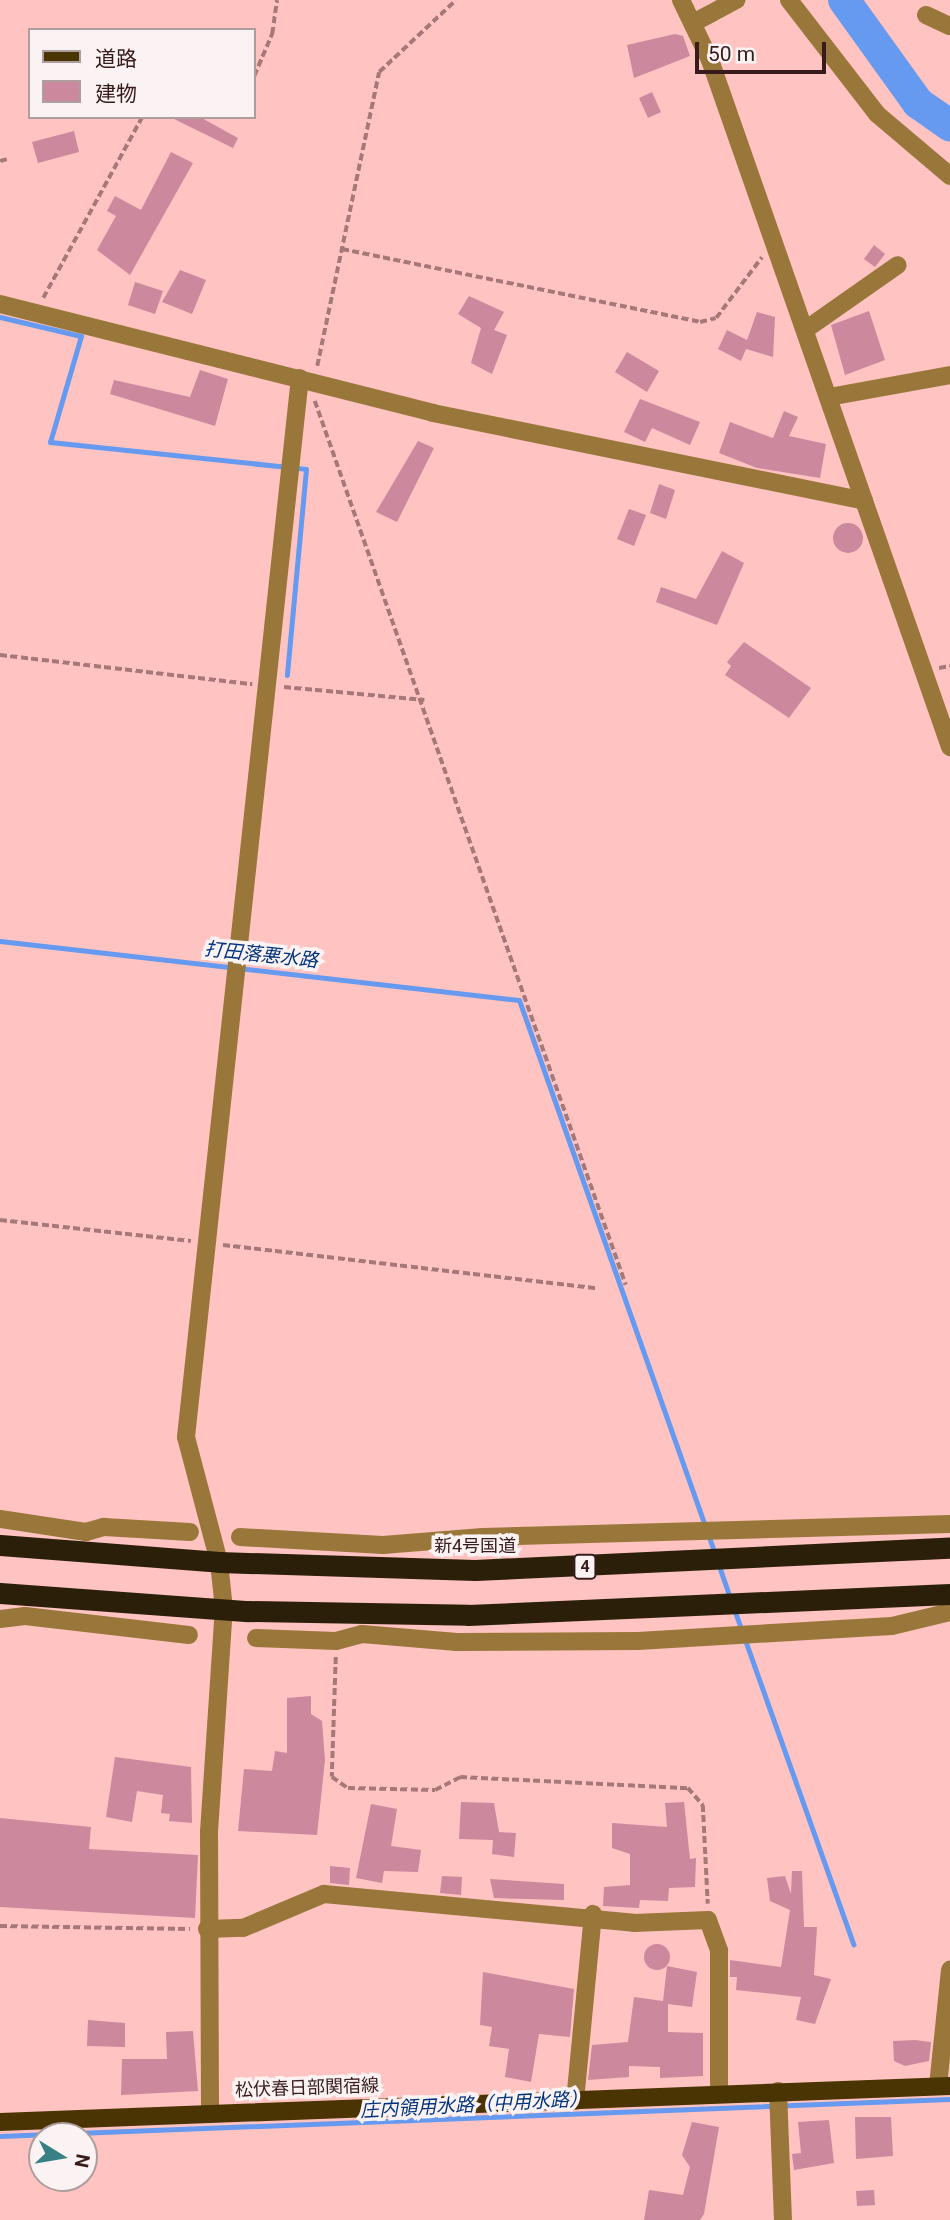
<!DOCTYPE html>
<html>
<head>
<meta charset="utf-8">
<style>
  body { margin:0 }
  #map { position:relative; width:950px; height:2220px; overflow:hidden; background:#ffc3c2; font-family:Roboto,"Noto Sans JP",sans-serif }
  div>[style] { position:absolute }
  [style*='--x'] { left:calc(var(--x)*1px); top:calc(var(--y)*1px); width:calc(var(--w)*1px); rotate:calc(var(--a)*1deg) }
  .stream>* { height:5px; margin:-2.5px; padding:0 2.5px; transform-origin:2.5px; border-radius:2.5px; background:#659af0 }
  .river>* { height:32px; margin:-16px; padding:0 16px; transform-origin:16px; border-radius:16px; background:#659af0 }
  .building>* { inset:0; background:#cc889d }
  .round { border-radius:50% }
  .path>* { height:3.5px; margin-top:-1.75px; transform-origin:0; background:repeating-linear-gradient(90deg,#a67878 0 7px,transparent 0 10.5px) }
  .minor>* { height:18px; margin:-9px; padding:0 9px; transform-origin:9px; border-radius:9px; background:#99773a }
  .major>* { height:18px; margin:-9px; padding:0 9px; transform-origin:9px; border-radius:9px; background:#4b3404 }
  .highway>* { height:21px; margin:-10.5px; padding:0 10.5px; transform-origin:10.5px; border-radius:10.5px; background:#2b1f09 }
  span { translate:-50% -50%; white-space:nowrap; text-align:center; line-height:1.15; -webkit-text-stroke:7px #fbf3f3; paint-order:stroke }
  .shield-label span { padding:2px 5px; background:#fbf3f3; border:2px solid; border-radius:5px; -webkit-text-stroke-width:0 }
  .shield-label { font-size:16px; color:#381c1d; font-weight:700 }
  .street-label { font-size:18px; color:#381c1d }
  .water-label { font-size:19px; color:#02337e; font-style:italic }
  .legend { position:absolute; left:28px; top:28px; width:228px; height:91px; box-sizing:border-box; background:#fbf3f3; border:2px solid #ad9d9d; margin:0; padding:9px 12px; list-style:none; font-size:21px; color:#381c1d }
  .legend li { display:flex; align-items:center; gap:14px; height:35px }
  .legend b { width:35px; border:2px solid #ad9d9d }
  .north { position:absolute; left:28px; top:2122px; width:70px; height:70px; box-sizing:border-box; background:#fbf3f3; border:2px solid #ad9d9d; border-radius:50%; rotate:101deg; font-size:19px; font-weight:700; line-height:28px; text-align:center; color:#381c1d }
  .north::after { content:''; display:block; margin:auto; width:24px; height:32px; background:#378083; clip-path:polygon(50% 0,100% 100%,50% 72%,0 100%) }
  .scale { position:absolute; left:695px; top:42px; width:131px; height:32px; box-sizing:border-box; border:4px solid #381c1d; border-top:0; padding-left:9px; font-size:21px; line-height:24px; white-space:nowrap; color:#381c1d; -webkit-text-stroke:5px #fbf3f3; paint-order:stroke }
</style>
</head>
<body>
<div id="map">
  <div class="stream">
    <div style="--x:0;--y:317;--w:83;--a:13.2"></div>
    <div style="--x:81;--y:336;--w:110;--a:106.3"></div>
    <div style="--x:50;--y:442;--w:257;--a:6"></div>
    <div style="--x:306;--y:469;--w:207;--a:95.3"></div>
    <div style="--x:0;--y:941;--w:522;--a:6.49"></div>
    <div style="--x:519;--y:1000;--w:588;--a:70.52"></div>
    <div style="--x:718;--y:1563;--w:36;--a:71"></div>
    <div style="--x:734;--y:1609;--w:356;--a:70.4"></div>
    <div style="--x:0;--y:2136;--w:951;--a:-2.23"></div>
  </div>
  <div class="river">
    <div style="--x:844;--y:0;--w:127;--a:54.3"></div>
    <div style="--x:918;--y:103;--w:39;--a:35"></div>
  </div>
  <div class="building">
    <div style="clip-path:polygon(675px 34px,683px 36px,690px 56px,634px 78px,627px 45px)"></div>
    <div style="clip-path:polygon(652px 92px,661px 112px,648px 118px,639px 98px)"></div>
    <div style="clip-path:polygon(170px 117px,200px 117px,238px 138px,233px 148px)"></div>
    <div style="clip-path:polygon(74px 131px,79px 152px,38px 163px,32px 142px)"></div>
    <div style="clip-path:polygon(171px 152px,193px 163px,130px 275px,97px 250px,116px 216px,107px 211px,115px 196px,141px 210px)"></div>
    <div style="clip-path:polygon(874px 245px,885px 254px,875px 267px,864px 259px)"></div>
    <div style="clip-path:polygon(180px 270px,206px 280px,192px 314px,162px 302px)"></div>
    <div style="clip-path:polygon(135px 282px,163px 291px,155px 314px,128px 305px)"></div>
    <div style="clip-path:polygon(469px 296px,504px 312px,494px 330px,507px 335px,492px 374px,471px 363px,481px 328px,458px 314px)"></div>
    <div style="clip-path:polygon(869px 311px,885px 360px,845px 375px,831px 325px)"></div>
    <div style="clip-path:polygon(757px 312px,775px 317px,773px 357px,746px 349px,741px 361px,718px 349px,727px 330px,747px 340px)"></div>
    <div style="clip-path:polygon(627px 352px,659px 371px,647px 392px,615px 372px)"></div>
    <div style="clip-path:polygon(200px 370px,228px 379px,215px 426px,110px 394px,114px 380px,190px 397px)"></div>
    <div style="clip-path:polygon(640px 399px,700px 422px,690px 445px,652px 428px,645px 442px,624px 432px)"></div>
    <div style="clip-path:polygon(784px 411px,798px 417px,789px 436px,826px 444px,820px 478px,757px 468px,719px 453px,730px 422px,773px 438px)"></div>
    <div style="clip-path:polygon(418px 441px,434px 448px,397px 522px,376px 512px)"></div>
    <div style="clip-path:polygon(659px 484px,675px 490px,666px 519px,650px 513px)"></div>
    <div style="clip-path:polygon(629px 509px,646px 515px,634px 546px,617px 539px)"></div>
    <div class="round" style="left:833px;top:523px;width:30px;height:30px"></div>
    <div style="clip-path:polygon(722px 551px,744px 563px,717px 625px,656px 602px,661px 587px,696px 599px)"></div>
    <div style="clip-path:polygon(744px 642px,811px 688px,789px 718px,725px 675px,731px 666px,727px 662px)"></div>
    <div style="clip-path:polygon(311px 1696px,311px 1714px,322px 1721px,325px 1760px,317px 1835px,238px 1831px,244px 1769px,272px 1771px,275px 1751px,287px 1753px,287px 1698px)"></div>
    <div style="clip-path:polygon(115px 1757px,191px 1767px,192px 1823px,169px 1821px,170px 1814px,161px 1813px,163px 1795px,137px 1791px,132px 1822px,106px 1817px)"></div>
    <div style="clip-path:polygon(461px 1802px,494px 1803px,499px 1832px,516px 1833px,514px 1857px,492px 1854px,493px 1840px,459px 1839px)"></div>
    <div style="clip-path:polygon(684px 1802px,690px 1859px,696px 1858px,695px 1887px,669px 1888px,668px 1901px,640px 1900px,639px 1908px,603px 1906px,604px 1887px,630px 1885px,630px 1854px,612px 1848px,612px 1823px,667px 1827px,665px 1803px)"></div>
    <div style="clip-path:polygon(371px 1804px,397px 1809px,391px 1846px,421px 1850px,418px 1872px,384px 1871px,382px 1883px,356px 1878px)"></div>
    <div style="clip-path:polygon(0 1818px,91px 1827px,89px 1849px,198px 1855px,195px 1918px,0 1907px)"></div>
    <div style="clip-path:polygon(330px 1866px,350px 1868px,349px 1885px,330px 1883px)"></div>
    <div style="clip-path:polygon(792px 1871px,802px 1871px,804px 1927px,817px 1927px,814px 1975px,831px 1979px,815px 2024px,796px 2020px,801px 1997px,736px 1990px,737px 1977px,730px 1977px,730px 1960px,781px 1967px,790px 1910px,770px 1901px,767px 1878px,785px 1876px,791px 1894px)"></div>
    <div style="clip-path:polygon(442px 1876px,462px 1877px,461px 1895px,440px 1893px)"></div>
    <div style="clip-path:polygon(490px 1879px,564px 1884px,564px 1900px,494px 1898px)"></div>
    <div class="round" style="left:644px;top:1944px;width:26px;height:26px"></div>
    <div style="clip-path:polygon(667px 1966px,697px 1972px,692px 2007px,668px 2004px,668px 2032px,703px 2033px,703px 2076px,660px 2078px,660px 2067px,629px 2066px,629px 2077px,588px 2080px,592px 2045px,628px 2042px,634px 1997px,663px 2001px)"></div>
    <div style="clip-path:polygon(483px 1972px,574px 1989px,570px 2037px,539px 2034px,531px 2082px,505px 2077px,509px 2049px,489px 2046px,492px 2027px,480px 2025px)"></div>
    <div style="clip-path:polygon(88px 2020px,125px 2023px,125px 2047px,87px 2046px)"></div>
    <div style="clip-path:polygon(193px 2031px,198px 2091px,121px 2095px,122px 2059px,167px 2059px,166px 2032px)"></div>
    <div style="clip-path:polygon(915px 2040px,931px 2042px,929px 2061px,905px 2066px,894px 2061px,893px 2041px)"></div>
    <div style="clip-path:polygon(855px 2117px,891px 2117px,893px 2156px,856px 2159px)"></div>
    <div style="clip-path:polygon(829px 2120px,834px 2163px,794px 2170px,792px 2154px,801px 2153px,798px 2122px)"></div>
    <div style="clip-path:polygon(692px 2122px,719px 2127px,704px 2214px,700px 2220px,644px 2220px,649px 2190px,683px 2195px,690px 2167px,682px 2155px)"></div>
    <div style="clip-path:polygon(874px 2190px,875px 2205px,857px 2206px,856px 2191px)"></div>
  </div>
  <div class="path">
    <div style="--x:254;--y:76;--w:46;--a:-66.8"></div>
    <div style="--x:272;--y:34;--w:34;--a:-82"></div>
    <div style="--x:0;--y:161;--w:7;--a:-16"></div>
    <div style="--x:342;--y:249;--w:365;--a:11.5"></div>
    <div style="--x:700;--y:322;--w:16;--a:-14"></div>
    <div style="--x:716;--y:318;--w:76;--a:-53"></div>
    <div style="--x:43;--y:298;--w:206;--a:-61.3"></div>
    <div style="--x:317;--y:366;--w:300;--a:-78.1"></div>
    <div style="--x:379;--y:72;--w:105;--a:-43.1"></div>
    <div style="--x:315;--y:401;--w:937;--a:70.62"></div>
    <div style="--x:0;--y:655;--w:254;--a:6.6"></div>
    <div style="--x:939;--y:668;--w:11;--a:-10"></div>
    <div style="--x:284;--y:687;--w:141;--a:5.3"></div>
    <div style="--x:0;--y:1220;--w:192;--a:6.3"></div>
    <div style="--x:223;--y:1245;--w:376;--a:6.6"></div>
    <div style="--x:336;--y:1657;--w:120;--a:91.9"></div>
    <div style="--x:332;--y:1777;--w:19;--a:35"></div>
    <div style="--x:348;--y:1788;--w:87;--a:1.3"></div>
    <div style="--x:435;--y:1790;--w:28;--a:-27"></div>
    <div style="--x:460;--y:1777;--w:228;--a:2.8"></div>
    <div style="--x:688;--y:1788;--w:23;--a:49"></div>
    <div style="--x:703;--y:1805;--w:99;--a:87.1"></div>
    <div style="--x:0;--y:1926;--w:190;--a:0.9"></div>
  </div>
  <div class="minor">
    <div style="--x:681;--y:0;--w:67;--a:64.2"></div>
    <div style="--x:710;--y:60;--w:728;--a:70.74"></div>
    <div style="--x:789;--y:0;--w:144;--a:52.3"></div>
    <div style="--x:877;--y:114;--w:96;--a:40.3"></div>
    <div style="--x:926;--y:15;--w:26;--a:25"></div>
    <div style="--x:695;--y:22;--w:47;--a:-28.2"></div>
    <div style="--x:0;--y:304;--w:447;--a:14.1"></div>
    <div style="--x:433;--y:413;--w:440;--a:11.5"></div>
    <div style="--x:805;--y:330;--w:113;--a:-35"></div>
    <div style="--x:829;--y:397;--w:123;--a:-10.3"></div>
    <div style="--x:0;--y:1519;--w:87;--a:8.6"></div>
    <div style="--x:86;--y:1532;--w:19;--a:-16"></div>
    <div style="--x:104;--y:1527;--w:86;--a:3.3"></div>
    <div style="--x:240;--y:1537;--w:143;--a:3.2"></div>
    <div style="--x:383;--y:1545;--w:100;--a:-4.6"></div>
    <div style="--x:483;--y:1537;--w:467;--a:-1.6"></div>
    <div style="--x:0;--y:1619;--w:25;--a:-7"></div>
    <div style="--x:25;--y:1616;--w:165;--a:6.6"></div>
    <div style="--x:256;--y:1638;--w:80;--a:2.1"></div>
    <div style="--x:336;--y:1641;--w:27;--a:-15"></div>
    <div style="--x:362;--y:1634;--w:95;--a:4.8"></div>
    <div style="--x:457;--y:1642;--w:181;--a:-0.3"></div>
    <div style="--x:638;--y:1641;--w:254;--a:-3.4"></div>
    <div style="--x:892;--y:1626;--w:60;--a:-13.6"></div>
    <div style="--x:207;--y:1929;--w:36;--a:-2"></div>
    <div style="--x:243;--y:1928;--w:88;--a:-22.8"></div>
    <div style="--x:324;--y:1894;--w:311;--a:5.3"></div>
    <div style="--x:634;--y:1923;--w:74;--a:-2.3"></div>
    <div style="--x:708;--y:1920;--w:33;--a:70"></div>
    <div style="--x:719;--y:1951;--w:142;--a:90"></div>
    <div style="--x:938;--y:2086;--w:117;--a:-84.1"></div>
    <div style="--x:778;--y:2091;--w:129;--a:87.8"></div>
    <div style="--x:575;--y:2101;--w:188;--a:-84.5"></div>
    <div style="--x:210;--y:2112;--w:280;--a:-90.2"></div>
    <div style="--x:209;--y:1832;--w:224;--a:-86.2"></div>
    <div style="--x:224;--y:1609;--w:47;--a:-96.1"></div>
    <div style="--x:219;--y:1562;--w:129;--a:-104.8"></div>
    <div style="--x:186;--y:1437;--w:1065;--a:-83.86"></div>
  </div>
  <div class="major">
    <div style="--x:0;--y:2122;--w:951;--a:-2.17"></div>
  </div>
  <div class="highway">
    <div style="--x:0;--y:1545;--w:220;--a:4.4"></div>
    <div style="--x:219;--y:1562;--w:256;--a:1.8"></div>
    <div style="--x:475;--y:1570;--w:476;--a:-2.7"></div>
    <div style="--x:0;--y:1593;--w:249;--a:4.2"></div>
    <div style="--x:248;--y:1611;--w:220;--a:1"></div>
    <div style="--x:468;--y:1615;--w:482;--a:-2.5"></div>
  </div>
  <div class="shield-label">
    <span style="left:585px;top:1567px">4</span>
  </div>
  <div class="street-label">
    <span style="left:475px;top:1546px">新4号国道</span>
    <span style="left:307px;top:2088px;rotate:-2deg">松伏春日部関宿線</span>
  </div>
  <div class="water-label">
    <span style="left:261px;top:955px;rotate:6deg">打田落悪水路</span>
    <span style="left:474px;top:2105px;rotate:-3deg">庄内領用水路（中用水路）</span>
  </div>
  <ul class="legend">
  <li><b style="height:9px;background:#4b3404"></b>道路</li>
  <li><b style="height:19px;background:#cc889d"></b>建物</li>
  </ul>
  <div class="north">N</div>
  <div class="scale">50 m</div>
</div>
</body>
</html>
